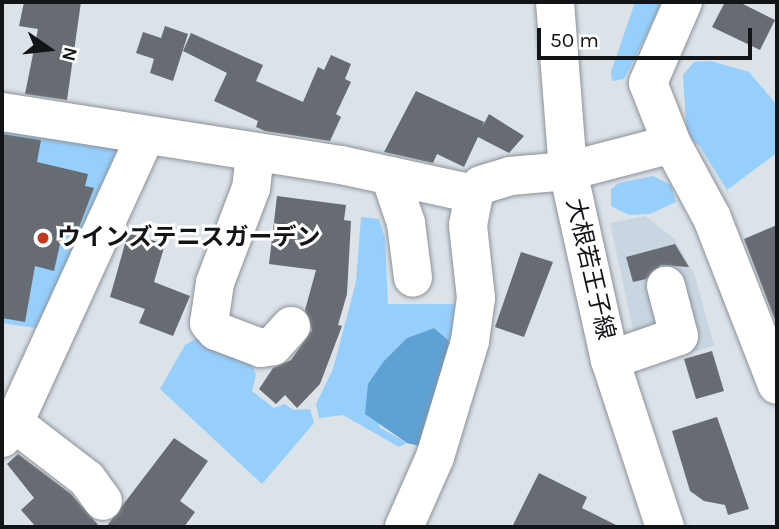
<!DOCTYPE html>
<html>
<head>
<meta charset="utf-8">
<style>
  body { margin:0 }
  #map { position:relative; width:779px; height:529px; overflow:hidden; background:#dbe2e8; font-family:Karla,"Noto Sans JP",sans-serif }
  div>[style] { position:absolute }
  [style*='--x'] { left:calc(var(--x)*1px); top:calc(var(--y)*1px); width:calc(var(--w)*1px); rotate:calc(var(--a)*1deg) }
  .built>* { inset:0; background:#c9d6e2 }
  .green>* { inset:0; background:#97cffc }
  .water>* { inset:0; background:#5ea1d5 }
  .building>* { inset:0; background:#666c71 }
  .roads { filter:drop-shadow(0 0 2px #8c9298) drop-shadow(0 0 2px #8c9298) }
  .minor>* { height:38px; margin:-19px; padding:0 19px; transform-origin:19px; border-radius:19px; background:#fff }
  .dots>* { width:19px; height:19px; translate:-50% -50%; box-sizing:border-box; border:4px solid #fff; border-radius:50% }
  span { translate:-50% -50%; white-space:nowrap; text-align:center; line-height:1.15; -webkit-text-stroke:6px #fff; paint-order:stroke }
  .poi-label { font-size:24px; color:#121517; font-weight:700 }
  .left { translate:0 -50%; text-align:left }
  .street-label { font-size:24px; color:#121517 }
  .frame { position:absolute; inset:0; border:4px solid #121517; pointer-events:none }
  .north { position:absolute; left:14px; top:14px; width:70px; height:70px; -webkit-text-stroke:5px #fff; paint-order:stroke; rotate:104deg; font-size:19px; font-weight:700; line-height:28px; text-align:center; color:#121517 }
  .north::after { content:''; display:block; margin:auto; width:24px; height:32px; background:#121517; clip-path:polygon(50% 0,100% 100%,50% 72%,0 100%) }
  .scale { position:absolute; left:537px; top:28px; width:215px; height:32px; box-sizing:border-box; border:4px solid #121517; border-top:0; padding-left:9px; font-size:21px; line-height:24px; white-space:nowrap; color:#121517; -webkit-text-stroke:5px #fff; paint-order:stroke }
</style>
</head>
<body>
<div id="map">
  <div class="built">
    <div style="clip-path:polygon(645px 216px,675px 239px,695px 276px,714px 346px,641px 367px,610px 223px)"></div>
  </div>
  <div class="green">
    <div style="clip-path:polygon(635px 2px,663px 2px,624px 79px,612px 81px,611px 72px)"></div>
    <div style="clip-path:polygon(711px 61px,749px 72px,777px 105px,777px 153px,727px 190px,699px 145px,687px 138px,683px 75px,694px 62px)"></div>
    <div style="clip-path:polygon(2px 124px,120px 143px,124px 153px,42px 329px,2px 323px)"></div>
    <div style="clip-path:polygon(653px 176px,671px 185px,676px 202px,650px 214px,629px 215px,611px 206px,611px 189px,619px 183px)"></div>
    <div style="clip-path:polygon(361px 217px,379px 219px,385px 239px,388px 304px,455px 304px,456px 347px,434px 328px,407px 338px,384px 361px,379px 427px,407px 443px,399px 447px,343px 415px,319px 418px,316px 404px,333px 369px,356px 282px)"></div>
    <div style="clip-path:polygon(197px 338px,246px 346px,256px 375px,252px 391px,274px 408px,285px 404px,293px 410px,310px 409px,314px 423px,262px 484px,160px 389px,185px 345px)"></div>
  </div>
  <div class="water">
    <div style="clip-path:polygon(434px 328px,456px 347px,428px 448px,407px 443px,365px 414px,368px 384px,384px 361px,407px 338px)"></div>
  </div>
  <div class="building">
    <div style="clip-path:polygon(24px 2px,81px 2px,67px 100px,25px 94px,38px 29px,19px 26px)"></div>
    <div style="clip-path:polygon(725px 2px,739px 2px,775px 20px,760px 50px,712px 27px)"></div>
    <div style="clip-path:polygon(165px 26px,188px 34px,173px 81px,150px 73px,154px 59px,136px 53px,143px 32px,161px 38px)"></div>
    <div style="clip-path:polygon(191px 33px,263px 65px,256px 81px,303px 102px,318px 67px,324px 70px,331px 55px,351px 64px,345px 79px,351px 82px,336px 114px,341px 117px,330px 141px,265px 131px,256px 127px,258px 121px,214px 101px,227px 73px,183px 51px)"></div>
    <div style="clip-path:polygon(416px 91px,484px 122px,482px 127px,489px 114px,524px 136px,509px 153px,478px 137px,464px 167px,437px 154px,433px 163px,384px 152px)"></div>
    <div style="clip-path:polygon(2px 134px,41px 140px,37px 162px,88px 174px,85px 186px,94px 188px,76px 235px,67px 232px,60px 244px,54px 271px,35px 266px,25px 322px,2px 318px)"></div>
    <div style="clip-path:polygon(277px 196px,346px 205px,344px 220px,351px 221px,347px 294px,338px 325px,342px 326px,320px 384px,297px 408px,285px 395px,276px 404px,259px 389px,273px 368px,291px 360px,312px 330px,305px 310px,316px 270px,269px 264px)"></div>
    <div style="clip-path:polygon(777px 225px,777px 325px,744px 239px)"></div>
    <div style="clip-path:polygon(128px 233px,165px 244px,154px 282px,190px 296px,173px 336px,139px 323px,145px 309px,110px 297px)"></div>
    <div style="clip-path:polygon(675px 244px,689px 267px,661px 265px,646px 279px,633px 282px,626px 257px)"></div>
    <div style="clip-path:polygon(521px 252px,553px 262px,524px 337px,495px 327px)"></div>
    <div style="clip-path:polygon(712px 351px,724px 391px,696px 399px,684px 359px)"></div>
    <div style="clip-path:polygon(717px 417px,749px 509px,728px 515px,725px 505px,704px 501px,690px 491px,672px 431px)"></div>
    <div style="clip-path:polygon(174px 438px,208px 461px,180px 501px,195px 512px,184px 527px,106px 527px)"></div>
    <div style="clip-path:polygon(18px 454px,71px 494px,100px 527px,36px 527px,21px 510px,34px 498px,7px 464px)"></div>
    <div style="clip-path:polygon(539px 473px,587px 497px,582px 508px,620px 527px,512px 527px)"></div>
  </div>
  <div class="roads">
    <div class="minor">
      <div style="--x:555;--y:2;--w:169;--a:85.6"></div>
      <div style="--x:568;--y:171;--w:194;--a:77.5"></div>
      <div style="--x:610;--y:360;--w:176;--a:71.8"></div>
      <div style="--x:683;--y:2;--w:88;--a:113.4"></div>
      <div style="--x:648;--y:83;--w:66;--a:68.5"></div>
      <div style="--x:672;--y:144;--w:84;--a:61.6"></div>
      <div style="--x:712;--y:218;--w:179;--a:68.7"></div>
      <div style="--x:2;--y:112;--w:343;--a:8.9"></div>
      <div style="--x:341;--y:165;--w:136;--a:12.3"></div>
      <div style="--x:255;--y:152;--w:36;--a:96"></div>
      <div style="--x:251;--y:188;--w:102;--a:110.8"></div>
      <div style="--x:215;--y:283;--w:40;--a:98.5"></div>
      <div style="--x:209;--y:323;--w:11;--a:49"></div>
      <div style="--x:216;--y:331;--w:48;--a:20.7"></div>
      <div style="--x:261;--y:348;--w:12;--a:-9"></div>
      <div style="--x:273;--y:346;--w:27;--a:-48"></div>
      <div style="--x:390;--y:176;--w:50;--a:71.2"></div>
      <div style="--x:406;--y:223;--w:55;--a:82.7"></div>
      <div style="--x:610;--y:360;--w:73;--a:-19.2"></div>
      <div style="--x:679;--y:336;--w:52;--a:-104.6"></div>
      <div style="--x:14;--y:423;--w:92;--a:37.5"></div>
      <div style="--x:87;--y:479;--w:27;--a:54"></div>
      <div style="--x:2;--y:438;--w:19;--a:-51"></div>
      <div style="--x:14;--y:423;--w:317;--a:-65.4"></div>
      <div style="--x:404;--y:527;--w:77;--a:-66.1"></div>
      <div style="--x:435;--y:457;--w:121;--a:-73.2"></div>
      <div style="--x:470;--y:341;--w:43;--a:-82.1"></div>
      <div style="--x:476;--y:298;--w:73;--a:-96.3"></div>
      <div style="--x:468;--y:225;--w:32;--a:-79"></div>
      <div style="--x:474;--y:194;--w:11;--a:-52"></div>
      <div style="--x:481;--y:185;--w:30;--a:-17"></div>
      <div style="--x:510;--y:176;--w:58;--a:-4.9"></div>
      <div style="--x:568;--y:171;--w:107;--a:-14.6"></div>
    </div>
  </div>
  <div class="dots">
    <div style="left:43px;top:238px;background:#c4391d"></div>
  </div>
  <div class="poi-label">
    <span class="left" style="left:57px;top:238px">ウインズテニスガーデン</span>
  </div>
  <div class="street-label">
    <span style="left:590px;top:269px;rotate:77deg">大根若王子線</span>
  </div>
  <div class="frame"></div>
  <div class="north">N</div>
  <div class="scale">50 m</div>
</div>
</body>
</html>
